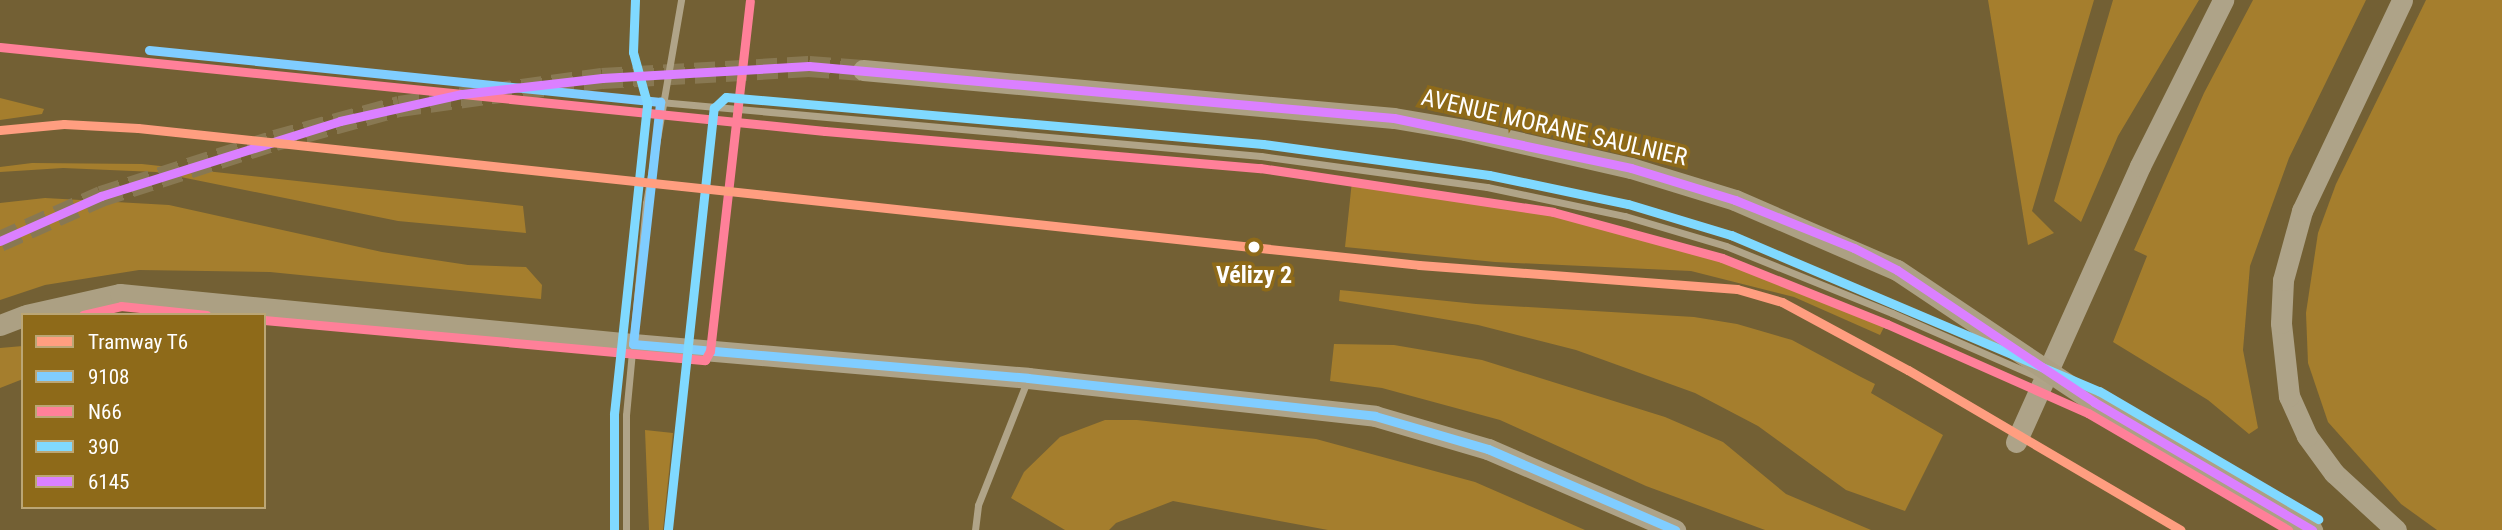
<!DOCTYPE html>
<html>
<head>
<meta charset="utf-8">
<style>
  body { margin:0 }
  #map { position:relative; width:2502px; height:530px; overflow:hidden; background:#736034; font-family:"Roboto Condensed",sans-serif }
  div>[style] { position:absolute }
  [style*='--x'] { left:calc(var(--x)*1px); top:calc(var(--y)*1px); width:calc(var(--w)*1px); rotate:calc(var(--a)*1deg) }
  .green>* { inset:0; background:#a57e2d }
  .secondary-tunnel>* { height:21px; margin-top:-10.5px; transform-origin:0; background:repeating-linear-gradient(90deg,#887852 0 21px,transparent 0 31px) }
  .minor>* { height:7px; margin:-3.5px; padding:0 3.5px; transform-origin:3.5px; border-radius:3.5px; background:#b0a488 }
  .secondary>* { height:21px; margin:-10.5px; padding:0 10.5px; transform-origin:10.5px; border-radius:10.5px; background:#aca083 }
  .trunk>* { height:21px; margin:-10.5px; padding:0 10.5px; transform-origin:10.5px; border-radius:10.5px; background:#aea388 }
  .minor-bridge>* { height:7px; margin:-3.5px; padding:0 3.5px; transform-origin:3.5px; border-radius:3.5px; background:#b0a488 }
  .secondary-bridge>* { height:21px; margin:-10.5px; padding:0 10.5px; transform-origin:10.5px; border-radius:10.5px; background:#aca083 }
  .bus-1>* { height:9px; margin:-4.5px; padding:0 4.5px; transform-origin:4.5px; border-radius:4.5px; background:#80cdff }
  .bus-2>* { height:9px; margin:-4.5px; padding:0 4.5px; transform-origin:4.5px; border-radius:4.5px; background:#ff8099 }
  .bus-3>* { height:9px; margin:-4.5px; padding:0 4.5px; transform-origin:4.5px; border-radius:4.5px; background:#80d9ff }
  .bus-4>* { height:9px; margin:-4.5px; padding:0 4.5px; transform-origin:4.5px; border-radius:4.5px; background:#db80ff }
  .tram-1>* { height:9px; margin:-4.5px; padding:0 4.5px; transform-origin:4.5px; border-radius:4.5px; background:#ff9e80 }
  .dots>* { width:19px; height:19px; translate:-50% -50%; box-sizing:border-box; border:4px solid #8e6a19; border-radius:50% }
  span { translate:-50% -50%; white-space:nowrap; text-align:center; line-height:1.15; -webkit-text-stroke:7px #8e6a19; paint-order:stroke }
  .street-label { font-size:24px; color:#fff }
  .stop-label { font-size:24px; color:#fff; font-weight:700 }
  .legend { position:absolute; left:21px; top:313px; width:245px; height:196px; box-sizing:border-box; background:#8e6a19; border:2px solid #bba675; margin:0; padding:9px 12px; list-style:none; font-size:21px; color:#fff }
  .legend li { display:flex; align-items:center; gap:14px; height:35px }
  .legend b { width:35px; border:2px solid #bba675 }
</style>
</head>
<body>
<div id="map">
  <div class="green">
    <div style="clip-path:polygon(1988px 0,2094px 0,2032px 211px,2054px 233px,2028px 245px)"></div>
    <div style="clip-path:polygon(2113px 0,2199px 0,2118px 136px,2081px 222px,2054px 201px)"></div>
    <div style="clip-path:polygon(2253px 0,2366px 0,2289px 158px,2250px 266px,2243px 350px,2258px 428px,2249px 434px,2208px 400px,2113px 342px,2147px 256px,2134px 250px,2204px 93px)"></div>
    <div style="clip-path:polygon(2426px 0,2502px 0,2502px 530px,2437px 530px,2401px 504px,2328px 422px,2308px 363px,2306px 313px,2318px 233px,2336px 184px)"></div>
    <div style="clip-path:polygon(0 98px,44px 109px,42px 114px,0 120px)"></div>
    <div style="clip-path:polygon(32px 163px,142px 164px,523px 206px,526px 233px,398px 221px,156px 172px,63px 168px,0 172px,0 167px)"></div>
    <div style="clip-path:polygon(1352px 181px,1534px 210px,1650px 238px,1797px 287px,1885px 325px,1880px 335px,1794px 297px,1691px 271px,1495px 262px,1345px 247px)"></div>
    <div style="clip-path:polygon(45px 198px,169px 205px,382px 252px,468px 265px,526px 267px,542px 285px,541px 299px,270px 272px,139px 270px,45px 285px,0 300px,0 203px)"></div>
    <div style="clip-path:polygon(1340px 290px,1476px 304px,1694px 317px,1737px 324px,1792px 340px,1861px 377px,1875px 384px,1871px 393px,1943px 435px,1905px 511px,1846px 490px,1758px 426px,1695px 393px,1576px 350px,1478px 325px,1339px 301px)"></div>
    <div style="clip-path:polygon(1334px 344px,1394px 345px,1482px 360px,1665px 417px,1723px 442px,1786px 494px,1871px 530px,1765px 530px,1646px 486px,1500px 420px,1382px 388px,1330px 381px)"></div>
    <div style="clip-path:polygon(23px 346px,23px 379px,0 388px,0 348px)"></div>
    <div style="clip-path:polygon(1105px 420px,1137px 420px,1316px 439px,1475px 482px,1585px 530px,1328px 530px,1173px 501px,1116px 523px,1109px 530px,1065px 530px,1011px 498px,1024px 472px,1060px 437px)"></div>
    <div style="clip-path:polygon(645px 430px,673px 433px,663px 530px,649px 530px)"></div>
  </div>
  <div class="secondary-tunnel">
    <div style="--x:0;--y:241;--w:111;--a:-24"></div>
    <div style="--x:101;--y:196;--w:183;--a:-17.8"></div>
    <div style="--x:275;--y:140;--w:129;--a:-15.3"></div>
    <div style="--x:399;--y:106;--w:205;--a:-7.9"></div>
    <div style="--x:602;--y:78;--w:207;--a:-3.3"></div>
    <div style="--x:809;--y:66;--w:54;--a:4.2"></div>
  </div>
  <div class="minor">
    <div style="--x:660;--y:102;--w:603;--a:5.13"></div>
    <div style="--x:1261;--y:156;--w:228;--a:7.8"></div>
    <div style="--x:1487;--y:187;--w:141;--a:11.9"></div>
    <div style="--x:1625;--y:216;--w:105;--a:16.5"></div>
    <div style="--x:1726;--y:246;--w:179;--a:22"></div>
    <div style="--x:626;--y:530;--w:115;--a:-90"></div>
    <div style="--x:626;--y:415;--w:213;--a:-84.6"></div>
    <div style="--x:646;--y:203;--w:206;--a:-80.2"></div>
    <div style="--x:975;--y:530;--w:25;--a:-83"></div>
    <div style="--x:978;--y:505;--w:136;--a:-68.4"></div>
  </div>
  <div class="secondary">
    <div style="--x:863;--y:70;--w:533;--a:5.17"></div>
    <div style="--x:1394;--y:118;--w:72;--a:9.6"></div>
    <div style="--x:1465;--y:130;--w:170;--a:12.9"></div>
    <div style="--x:1631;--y:168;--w:109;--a:17.1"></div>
    <div style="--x:1735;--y:200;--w:176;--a:23.4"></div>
    <div style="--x:26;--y:315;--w:96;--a:-12.6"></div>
    <div style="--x:120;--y:294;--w:515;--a:5.57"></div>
    <div style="--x:0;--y:325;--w:25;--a:-21"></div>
    <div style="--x:2094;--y:402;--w:253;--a:30.4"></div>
  </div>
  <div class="trunk">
    <div style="--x:633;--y:344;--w:396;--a:4.9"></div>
    <div style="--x:1028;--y:378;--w:349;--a:6.2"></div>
    <div style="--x:1375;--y:416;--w:118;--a:16.3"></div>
    <div style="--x:1488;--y:449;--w:204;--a:23.4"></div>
    <div style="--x:2016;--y:442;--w:303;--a:-65.8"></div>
    <div style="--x:2140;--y:166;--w:186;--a:-63.4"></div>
    <div style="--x:2396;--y:530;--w:84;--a:-137.4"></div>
    <div style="--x:2334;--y:473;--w:46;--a:-126.1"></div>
    <div style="--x:2307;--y:436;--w:44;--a:-114.2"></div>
    <div style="--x:2289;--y:396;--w:73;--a:-96.3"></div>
    <div style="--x:2281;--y:323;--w:43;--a:-87.3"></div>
    <div style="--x:2283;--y:280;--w:72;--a:-74.6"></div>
    <div style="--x:2302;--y:211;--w:233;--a:-64.6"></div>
  </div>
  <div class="minor-bridge">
    <div style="--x:1892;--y:313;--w:167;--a:23.6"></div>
  </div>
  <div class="secondary-bridge">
    <div style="--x:1897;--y:270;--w:237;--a:33.8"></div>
  </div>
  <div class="bus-1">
    <div style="--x:149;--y:50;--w:514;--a:5.81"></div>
    <div style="--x:633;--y:344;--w:396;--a:4.9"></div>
    <div style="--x:1028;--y:378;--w:349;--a:6.2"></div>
    <div style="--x:1375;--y:416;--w:118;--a:16.3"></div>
    <div style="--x:1488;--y:449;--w:204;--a:23.4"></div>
    <div style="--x:633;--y:344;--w:244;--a:-83.6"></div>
  </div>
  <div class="bus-2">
    <div style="--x:0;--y:47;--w:829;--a:5.81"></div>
    <div style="--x:825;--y:131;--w:437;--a:4.9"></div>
    <div style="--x:1260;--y:168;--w:296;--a:8.5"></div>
    <div style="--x:1553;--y:212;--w:175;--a:15.2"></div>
    <div style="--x:1722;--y:258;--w:178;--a:21.8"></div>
    <div style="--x:1887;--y:324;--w:220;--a:23.9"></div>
    <div style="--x:2088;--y:413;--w:232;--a:30.3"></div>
    <div style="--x:83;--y:315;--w:39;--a:-13"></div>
    <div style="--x:121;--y:306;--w:86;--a:6"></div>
    <div style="--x:264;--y:320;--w:443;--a:5.2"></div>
    <div style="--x:705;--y:360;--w:10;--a:-61"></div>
    <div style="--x:710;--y:351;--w:352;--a:-83.5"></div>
  </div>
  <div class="bus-3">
    <div style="--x:668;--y:529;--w:424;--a:-83.8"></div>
    <div style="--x:714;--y:108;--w:16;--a:-43"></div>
    <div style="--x:726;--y:97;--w:539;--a:5"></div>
    <div style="--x:1263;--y:144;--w:228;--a:7.8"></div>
    <div style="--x:1489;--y:175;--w:142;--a:11.8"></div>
    <div style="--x:1628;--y:204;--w:108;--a:16.8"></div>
    <div style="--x:1731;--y:235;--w:400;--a:23"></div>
    <div style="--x:2099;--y:391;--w:254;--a:30.3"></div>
    <div style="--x:614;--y:530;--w:116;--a:-90"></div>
    <div style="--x:614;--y:414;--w:313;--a:-83.9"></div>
    <div style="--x:647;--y:103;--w:53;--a:-105.4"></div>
    <div style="--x:633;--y:52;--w:52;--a:-87.8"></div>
  </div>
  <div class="bus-4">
    <div style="--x:0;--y:241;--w:111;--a:-24"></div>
    <div style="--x:101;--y:196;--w:250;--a:-17.4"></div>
    <div style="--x:340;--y:121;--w:125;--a:-12.5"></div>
    <div style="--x:462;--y:94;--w:141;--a:-6.5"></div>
    <div style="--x:602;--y:78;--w:207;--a:-3.3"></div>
    <div style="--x:809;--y:66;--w:587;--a:5.08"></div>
    <div style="--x:1394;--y:118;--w:242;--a:11.9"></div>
    <div style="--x:1631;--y:168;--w:109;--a:17.1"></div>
    <div style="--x:1735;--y:200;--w:128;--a:22"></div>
    <div style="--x:1854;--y:248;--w:48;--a:27.1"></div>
    <div style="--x:1897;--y:270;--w:237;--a:33.8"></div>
    <div style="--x:2094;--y:402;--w:253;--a:30.4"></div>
  </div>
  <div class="tram-1">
    <div style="--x:0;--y:130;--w:64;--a:-5.4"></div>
    <div style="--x:64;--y:124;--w:74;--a:3.1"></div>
    <div style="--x:138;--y:128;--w:1288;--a:6.1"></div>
    <div style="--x:1419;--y:265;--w:319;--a:4.3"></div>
    <div style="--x:1737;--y:289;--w:47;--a:16.1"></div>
    <div style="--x:1782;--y:302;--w:143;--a:28.4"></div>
    <div style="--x:1908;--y:370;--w:316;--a:30.4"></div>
  </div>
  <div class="dots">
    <div style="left:1254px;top:247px;background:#fff"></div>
  </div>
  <div class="street-label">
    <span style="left:1554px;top:128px;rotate:13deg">AVENUE MORANE SAULNIER</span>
  </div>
  <div class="stop-label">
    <span style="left:1254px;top:276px">Vélizy 2</span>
  </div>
  <ul class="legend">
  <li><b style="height:9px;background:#ff9e80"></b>Tramway T6</li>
  <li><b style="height:9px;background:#80cdff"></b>9108</li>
  <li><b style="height:9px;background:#ff8099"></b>N66</li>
  <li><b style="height:9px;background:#80d9ff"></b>390</li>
  <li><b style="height:9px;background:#db80ff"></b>6145</li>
  </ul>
</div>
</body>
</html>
